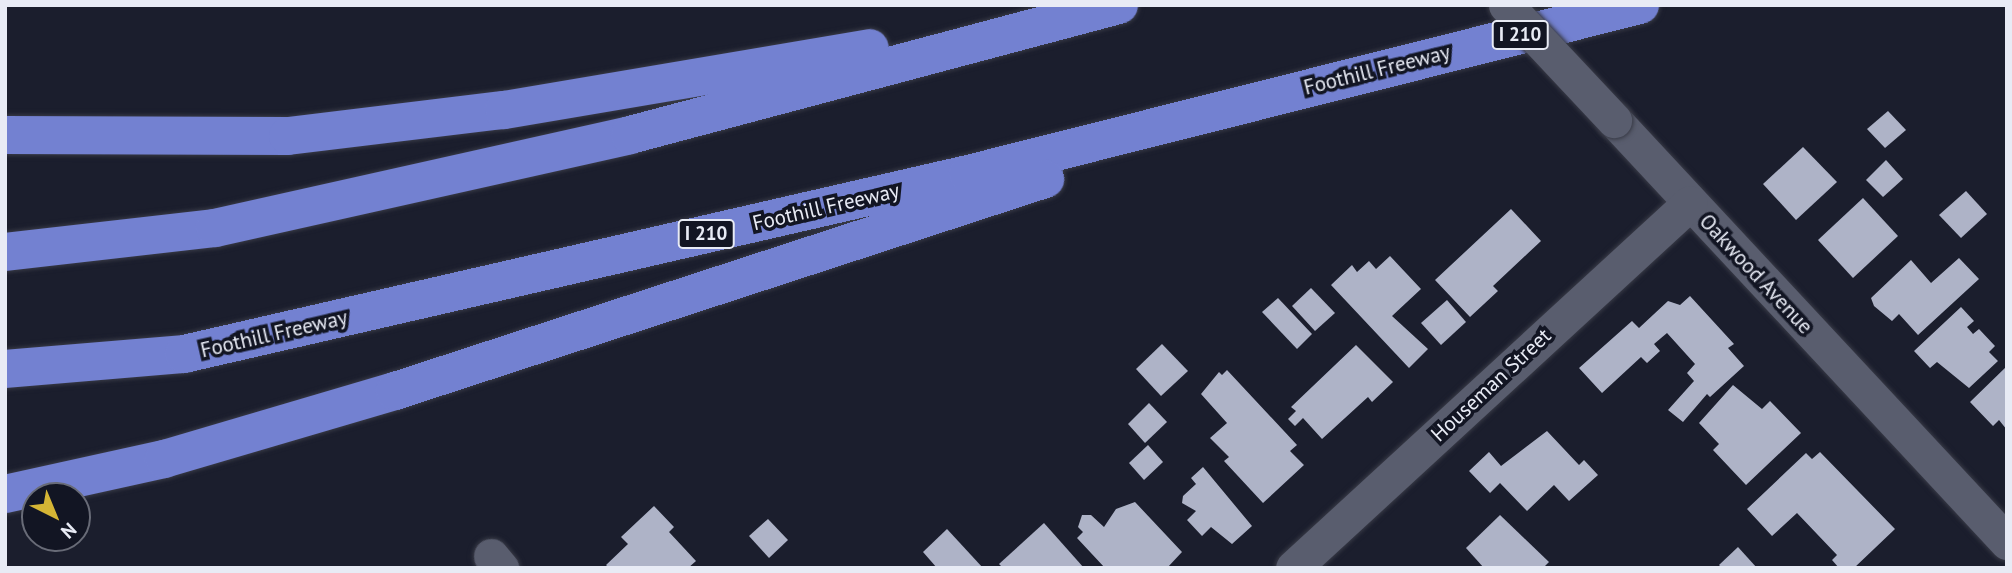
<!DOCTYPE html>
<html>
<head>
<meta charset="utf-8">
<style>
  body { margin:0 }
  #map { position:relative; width:2012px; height:573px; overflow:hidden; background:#1b1e2d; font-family:"PT Sans",sans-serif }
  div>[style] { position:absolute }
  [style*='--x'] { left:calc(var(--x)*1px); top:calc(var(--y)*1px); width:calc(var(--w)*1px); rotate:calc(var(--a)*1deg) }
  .building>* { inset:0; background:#aeb3c7 }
  .roads { filter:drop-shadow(0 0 2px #383a46) drop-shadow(0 0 2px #383a46) }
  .minor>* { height:35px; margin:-17.5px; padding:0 17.5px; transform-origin:17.5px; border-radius:17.5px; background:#595d6e }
  .highway>* { height:38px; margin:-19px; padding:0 19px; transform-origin:19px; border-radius:19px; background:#7381d1 }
  .bridges { filter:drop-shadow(0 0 2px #383a46) drop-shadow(0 0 2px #383a46) }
  .minor-bridge>* { height:35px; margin:-17.5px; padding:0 17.5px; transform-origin:17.5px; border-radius:17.5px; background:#595d6e }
  span { translate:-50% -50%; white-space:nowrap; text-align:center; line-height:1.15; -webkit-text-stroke:7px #121523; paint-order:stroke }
  .shield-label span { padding:2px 5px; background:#121523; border:2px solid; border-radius:5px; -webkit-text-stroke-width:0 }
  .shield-label { font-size:19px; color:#e8ebf5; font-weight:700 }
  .street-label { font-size:21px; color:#e8ebf5 }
  .frame { position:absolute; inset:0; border:7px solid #e8ebf5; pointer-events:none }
  .north { position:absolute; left:21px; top:482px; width:70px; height:70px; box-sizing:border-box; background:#121523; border:2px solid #686b77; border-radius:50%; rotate:137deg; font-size:19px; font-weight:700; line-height:28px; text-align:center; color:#e8ebf5 }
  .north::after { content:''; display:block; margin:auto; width:24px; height:32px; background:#d5b535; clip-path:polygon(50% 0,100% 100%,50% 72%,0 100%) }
</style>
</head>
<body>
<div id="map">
  <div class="building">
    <div style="clip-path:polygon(1888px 111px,1906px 130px,1885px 148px,1867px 129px)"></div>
    <div style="clip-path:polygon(1803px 147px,1837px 182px,1796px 220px,1763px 184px)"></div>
    <div style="clip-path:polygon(1886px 160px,1903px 179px,1883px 197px,1866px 180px)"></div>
    <div style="clip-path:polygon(1966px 191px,1987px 214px,1961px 238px,1939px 215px)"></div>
    <div style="clip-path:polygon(1863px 198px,1898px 236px,1853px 278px,1818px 240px)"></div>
    <div style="clip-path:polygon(1511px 209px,1541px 241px,1493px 286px,1498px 291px,1470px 317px,1435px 280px)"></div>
    <div style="clip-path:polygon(1390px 256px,1421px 289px,1392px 316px,1428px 349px,1409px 368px,1331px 285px,1352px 265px,1357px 272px,1369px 261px,1376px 269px)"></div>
    <div style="clip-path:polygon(1959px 258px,1979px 279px,1918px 335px,1899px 314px,1892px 321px,1874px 306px,1871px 298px,1911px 260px,1931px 283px)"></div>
    <div style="clip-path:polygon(1311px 288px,1335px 313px,1315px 331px,1292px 306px)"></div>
    <div style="clip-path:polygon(1690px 296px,1734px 344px,1728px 348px,1744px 366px,1710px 397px,1707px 394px,1683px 422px,1668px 410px,1694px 381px,1687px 373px,1695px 364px,1667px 333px,1654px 344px,1660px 351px,1647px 363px,1641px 357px,1602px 393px,1579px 368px,1632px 321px,1639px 328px,1668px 301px,1680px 305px)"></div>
    <div style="clip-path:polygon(1278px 298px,1312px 334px,1297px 349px,1262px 312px)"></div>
    <div style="clip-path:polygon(1447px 300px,1466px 322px,1441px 345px,1421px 323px)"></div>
    <div style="clip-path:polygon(1961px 307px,1974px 321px,1967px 327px,1973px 334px,1979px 329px,1995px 346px,1989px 352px,1998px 361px,1969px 388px,1937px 362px,1930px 368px,1914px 351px)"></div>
    <div style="clip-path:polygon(1162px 344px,1188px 371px,1161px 396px,1136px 369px)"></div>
    <div style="clip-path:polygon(1356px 345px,1393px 382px,1372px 402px,1368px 397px,1322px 439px,1303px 418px,1295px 426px,1288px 419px,1296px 411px,1291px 407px)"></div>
    <div style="clip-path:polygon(2007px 366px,2007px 430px,1999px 420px,1993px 426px,1970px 402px)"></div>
    <div style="clip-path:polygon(1227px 370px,1297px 445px,1290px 451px,1304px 465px,1263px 503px,1224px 461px,1229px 457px,1210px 438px,1227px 423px,1201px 394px,1219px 372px,1222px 375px)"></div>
    <div style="clip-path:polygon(1733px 385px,1762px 409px,1770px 401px,1801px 433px,1746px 485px,1713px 450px,1719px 444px,1699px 423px)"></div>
    <div style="clip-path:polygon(1149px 403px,1167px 422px,1145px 443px,1128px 424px)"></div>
    <div style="clip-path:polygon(1547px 431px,1579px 465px,1584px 460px,1598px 475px,1569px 501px,1554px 485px,1527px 511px,1500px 483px,1490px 493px,1469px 471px,1489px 452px,1501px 466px)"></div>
    <div style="clip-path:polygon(1148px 445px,1163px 462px,1144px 480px,1129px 463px)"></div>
    <div style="clip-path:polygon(1820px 452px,1895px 529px,1854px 568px,1839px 568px,1832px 560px,1837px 555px,1797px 513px,1772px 536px,1747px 509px,1806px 453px,1812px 459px)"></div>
    <div style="clip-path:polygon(1203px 467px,1252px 526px,1232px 544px,1211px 527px,1202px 536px,1187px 520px,1196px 511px,1182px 503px,1183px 496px,1196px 484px,1191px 478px)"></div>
    <div style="clip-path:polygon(1135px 502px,1182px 552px,1167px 568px,1105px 568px,1077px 538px,1083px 532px,1078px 527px,1082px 515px,1091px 515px,1104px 527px,1116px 509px)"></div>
    <div style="clip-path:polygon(654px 506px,674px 527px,669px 532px,696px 561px,688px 568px,609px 568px,606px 565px,628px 544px,621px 537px)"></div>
    <div style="clip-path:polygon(1500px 515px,1549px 562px,1543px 568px,1484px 568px,1466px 548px)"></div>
    <div style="clip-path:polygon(768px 519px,788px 540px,769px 558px,749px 536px)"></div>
    <div style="clip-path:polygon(1044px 523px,1084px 568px,1003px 568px,999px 564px)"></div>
    <div style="clip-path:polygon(947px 529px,983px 568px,937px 568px,923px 552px)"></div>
    <div style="clip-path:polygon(1738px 547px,1757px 568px,1722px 568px,1719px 565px)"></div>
  </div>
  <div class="roads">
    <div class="minor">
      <div style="--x:1614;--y:120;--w:577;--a:47.04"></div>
      <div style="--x:491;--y:556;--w:16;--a:50"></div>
      <div style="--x:1293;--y:568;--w:539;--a:-42.6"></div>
    </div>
    <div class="highway">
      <div style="--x:5;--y:135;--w:283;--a:0.2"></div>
      <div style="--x:288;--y:136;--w:218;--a:-6.9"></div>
      <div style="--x:504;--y:110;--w:371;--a:-9.6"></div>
      <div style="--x:5;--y:252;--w:211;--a:-6.5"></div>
      <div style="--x:215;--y:228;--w:425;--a:-12.6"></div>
      <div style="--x:630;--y:135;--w:506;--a:-14.89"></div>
      <div style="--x:5;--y:369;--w:180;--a:-4.8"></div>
      <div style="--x:184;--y:354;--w:804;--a:-12.93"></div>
      <div style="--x:968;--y:174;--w:693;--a:-14.12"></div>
      <div style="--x:5;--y:494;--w:163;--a:-12.4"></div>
      <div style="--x:164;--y:459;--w:241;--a:-16.4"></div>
      <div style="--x:395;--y:391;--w:684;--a:-18.06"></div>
    </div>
  </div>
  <div class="bridges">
    <div class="minor-bridge">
      <div style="--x:1506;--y:5;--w:158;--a:46.8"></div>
    </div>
  </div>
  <div class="shield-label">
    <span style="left:1520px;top:35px">I 210</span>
    <span style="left:706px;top:234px">I 210</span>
  </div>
  <div class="street-label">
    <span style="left:1377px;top:70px;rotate:-14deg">Foothill Freeway</span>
    <span style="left:826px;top:207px;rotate:-13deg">Foothill Freeway</span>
    <span style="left:1756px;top:274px;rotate:47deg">Oakwood Avenue</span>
    <span style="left:274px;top:334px;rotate:-13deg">Foothill Freeway</span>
    <span style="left:1491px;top:385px;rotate:-43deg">Houseman Street</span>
  </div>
  <div class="frame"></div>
  <div class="north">N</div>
</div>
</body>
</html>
